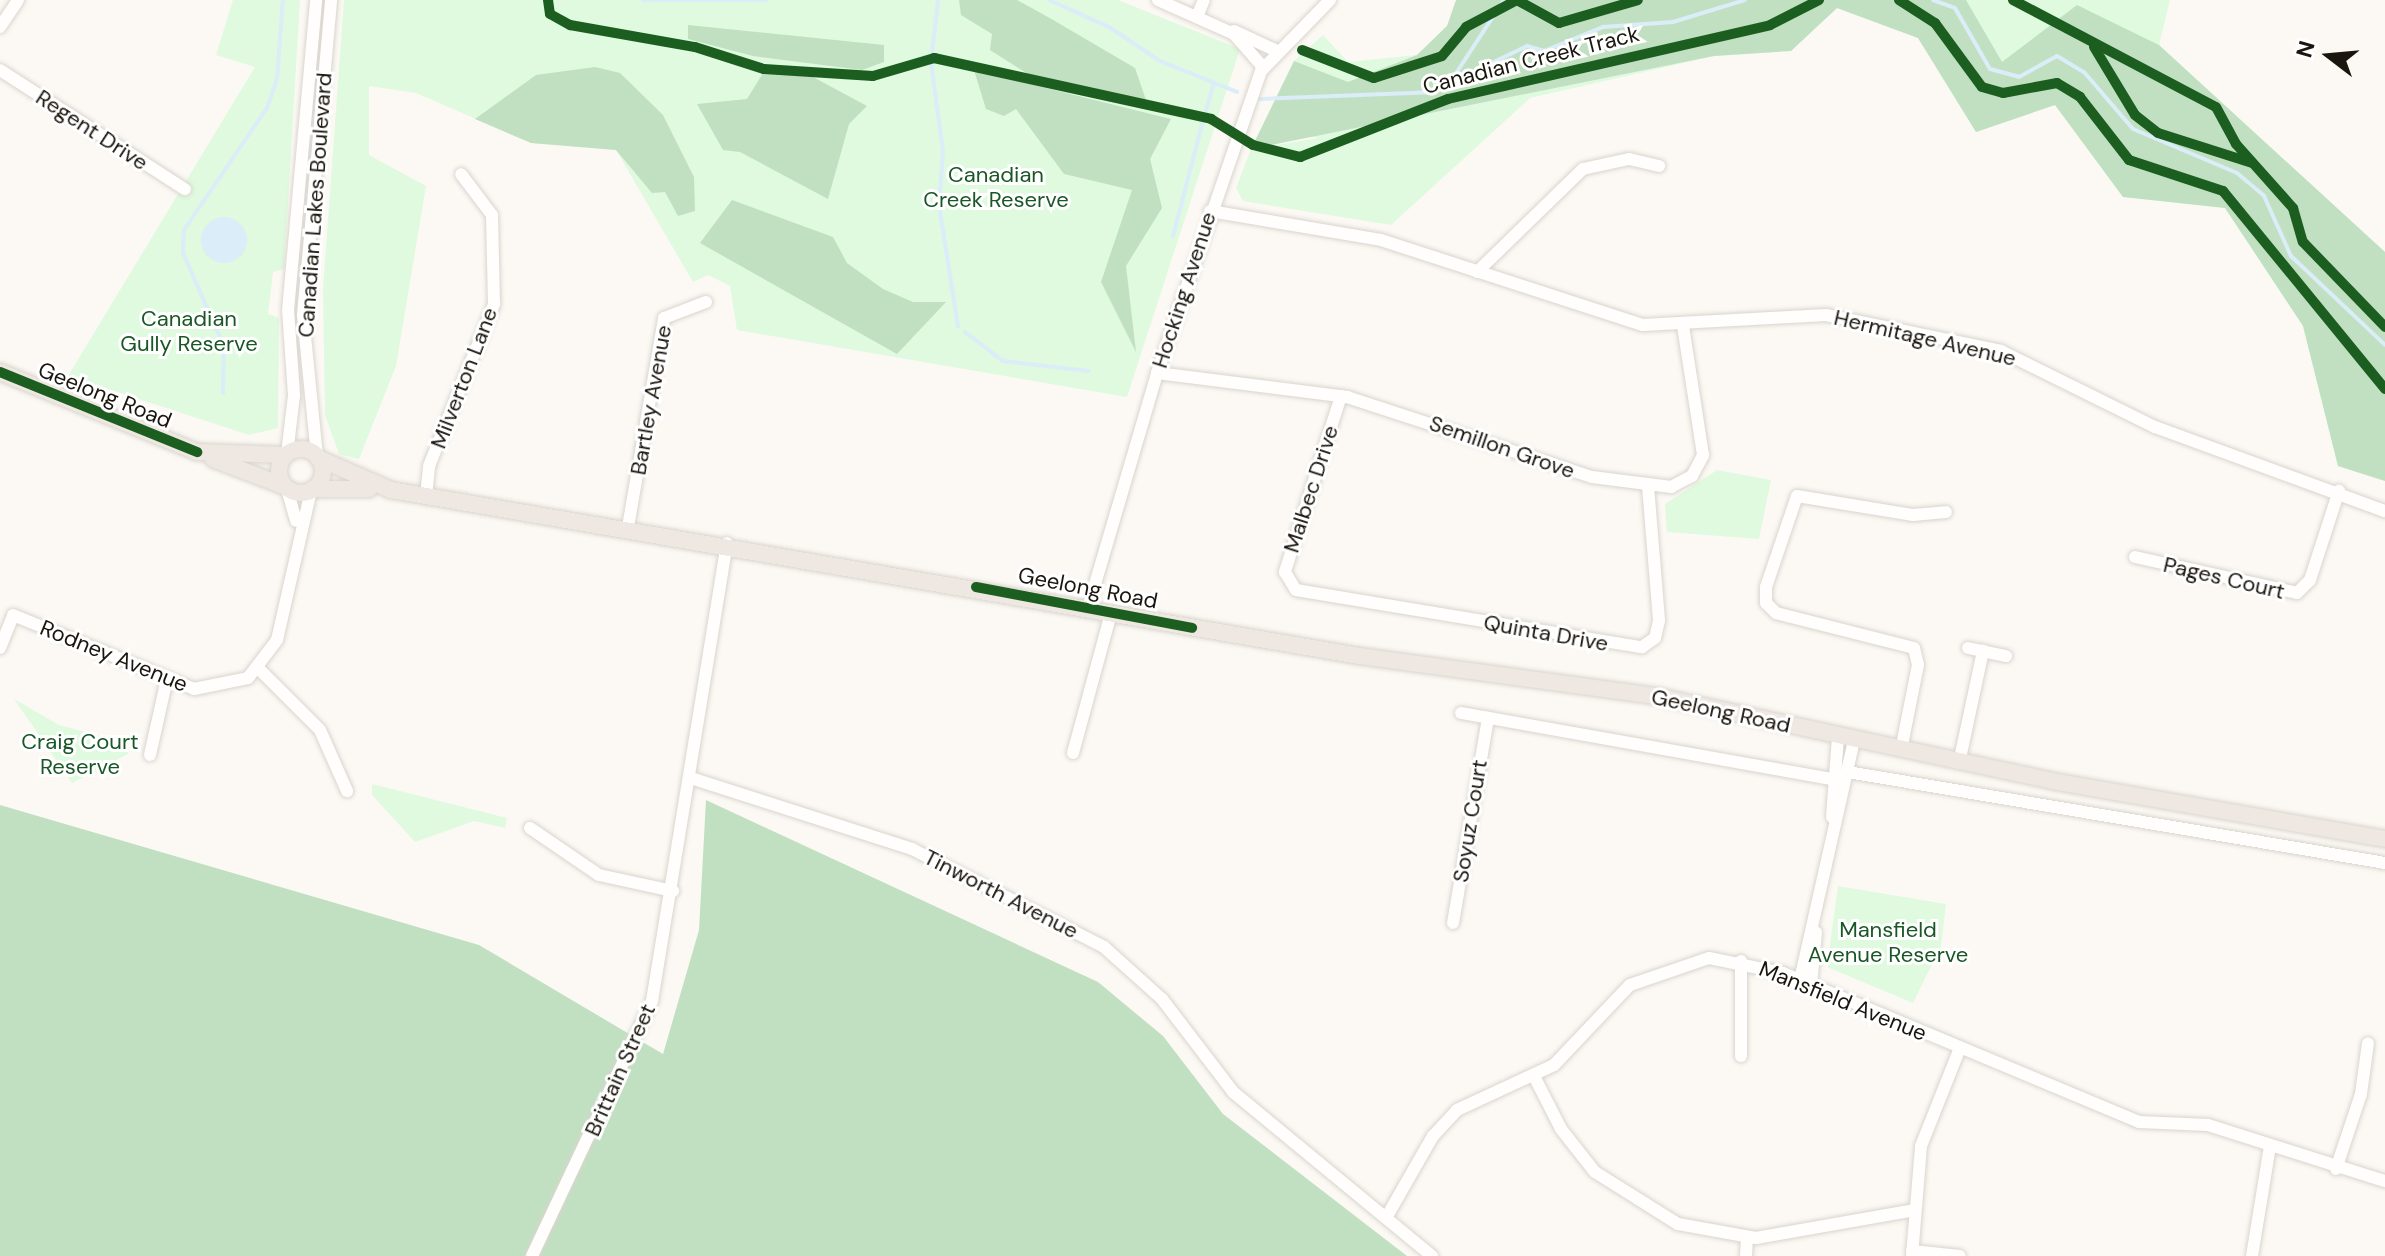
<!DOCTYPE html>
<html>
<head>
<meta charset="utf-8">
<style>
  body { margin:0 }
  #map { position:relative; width:2385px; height:1256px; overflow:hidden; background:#fcf9f4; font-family:"DM Sans",sans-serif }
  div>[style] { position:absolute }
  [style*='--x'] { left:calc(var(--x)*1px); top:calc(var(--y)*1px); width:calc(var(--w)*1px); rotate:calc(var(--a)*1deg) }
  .green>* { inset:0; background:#dffade }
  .forest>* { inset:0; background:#c1e0c1 }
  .water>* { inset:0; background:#daedf8 }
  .round { border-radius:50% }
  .stream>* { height:4px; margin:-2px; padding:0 2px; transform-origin:2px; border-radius:2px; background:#daedf8 }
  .roads { filter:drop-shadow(0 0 2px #d8d5ce) drop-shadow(0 0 2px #d8d5ce) }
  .minor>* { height:12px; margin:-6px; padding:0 6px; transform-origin:6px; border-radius:6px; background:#fffefd }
  .major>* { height:16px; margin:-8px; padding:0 8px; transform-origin:8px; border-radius:8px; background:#efe7e2 }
  .major>.ring { margin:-8px; padding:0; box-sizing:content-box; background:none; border:16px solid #efe7e2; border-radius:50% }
  .cycleway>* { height:10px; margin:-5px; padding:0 5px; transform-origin:5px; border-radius:5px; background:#1b5e20 }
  span { translate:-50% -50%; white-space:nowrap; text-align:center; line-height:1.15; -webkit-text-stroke:6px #fff; paint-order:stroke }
  .street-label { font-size:22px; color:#1a160d }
  .park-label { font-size:22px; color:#1a5726 }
  .north { position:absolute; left:2289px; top:16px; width:80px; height:80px; -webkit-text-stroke:6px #fff; paint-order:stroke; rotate:286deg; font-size:22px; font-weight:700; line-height:32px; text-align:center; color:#1a160d }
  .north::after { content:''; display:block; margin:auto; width:28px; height:36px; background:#1a160d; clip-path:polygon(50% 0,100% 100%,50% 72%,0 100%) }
</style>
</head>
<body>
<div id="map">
  <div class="green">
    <div style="clip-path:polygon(233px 0,300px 0,284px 269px,273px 272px,268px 314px,279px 318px,278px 428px,249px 435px,68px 376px,255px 67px,216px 55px)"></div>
    <div style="clip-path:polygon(344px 0,1118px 0,1240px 49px,1127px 397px,737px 330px,730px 286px,708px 275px,693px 282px,616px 150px,531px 143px,416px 93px,369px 86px,369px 155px,426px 186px,396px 366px,359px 459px,339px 454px,325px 415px,323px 288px)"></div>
    <div style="clip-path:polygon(1461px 0,2170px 0,2159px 45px,2385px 252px,2385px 481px,2338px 466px,2303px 326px,2225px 208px,2123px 197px,2055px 105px,1976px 132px,1918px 38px,1837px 8px,1791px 51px,1714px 56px,1530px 98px,1391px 225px,1243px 201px,1236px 188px,1251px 149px,1319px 138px,1274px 133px,1294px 61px,1323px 35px,1348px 62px,1417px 55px,1456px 17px)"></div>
    <div style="clip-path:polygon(1717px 470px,1771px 480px,1759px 539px,1667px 532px,1665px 504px)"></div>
    <div style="clip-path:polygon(14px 699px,59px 725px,128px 743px,128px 754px,72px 783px)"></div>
    <div style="clip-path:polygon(372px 784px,507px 818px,505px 828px,474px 821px,415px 842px,372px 795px)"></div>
    <div style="clip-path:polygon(1838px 886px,1946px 904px,1941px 946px,1913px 1003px,1827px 967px)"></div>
  </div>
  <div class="forest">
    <div style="clip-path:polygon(959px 0,1017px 0,1048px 17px,1135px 68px,1146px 100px,1028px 74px,990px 50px,992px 34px,961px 15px)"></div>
    <div style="clip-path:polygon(1456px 0,1966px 0,2002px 62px,2077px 5px,2159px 45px,2385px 252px,2385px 481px,2338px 466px,2303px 326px,2225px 208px,2123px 197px,2055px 105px,1976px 132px,1918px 38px,1837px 8px,1791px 51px,1714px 56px,1251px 149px,1294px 61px,1348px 82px,1417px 55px,1447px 26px)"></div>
    <div style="clip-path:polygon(688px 25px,884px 45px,884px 62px,862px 70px,753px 56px,688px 39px)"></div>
    <div style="clip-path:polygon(595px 67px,620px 73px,663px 115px,694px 177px,695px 211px,678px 216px,665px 192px,652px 193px,616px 150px,531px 143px,475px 119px,536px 75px)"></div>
    <div style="clip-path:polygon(974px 70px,1171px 119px,1150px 159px,1162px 208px,1126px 266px,1136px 352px,1101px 282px,1132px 190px,1064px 174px,1016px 109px,1004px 116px,986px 109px)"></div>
    <div style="clip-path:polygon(763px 73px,813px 77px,867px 106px,849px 124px,828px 199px,740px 152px,723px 150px,697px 104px,747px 99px)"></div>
    <div style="clip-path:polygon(732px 200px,833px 237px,847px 263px,883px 289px,913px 302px,946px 302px,897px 354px,700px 243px)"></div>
    <div style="clip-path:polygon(706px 800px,1098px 982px,1163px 1036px,1223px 1114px,1407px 1256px,0 1256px,0 805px,479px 945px,663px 1054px,699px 930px)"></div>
  </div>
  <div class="water">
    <div class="round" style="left:201px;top:217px;width:46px;height:46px"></div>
  </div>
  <div class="stream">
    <div style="--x:643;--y:0;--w:123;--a:0"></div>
    <div style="--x:1049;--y:0;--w:66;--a:24.2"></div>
    <div style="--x:1109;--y:27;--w:61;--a:33.7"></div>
    <div style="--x:1160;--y:61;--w:83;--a:21.9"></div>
    <div style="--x:1933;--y:0;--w:23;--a:20"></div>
    <div style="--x:1955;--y:8;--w:70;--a:60.2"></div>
    <div style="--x:1990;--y:69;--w:30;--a:15"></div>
    <div style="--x:2019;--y:77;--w:43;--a:-28.9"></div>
    <div style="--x:2057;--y:56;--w:31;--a:31"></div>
    <div style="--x:2084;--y:72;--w:75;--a:49.3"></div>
    <div style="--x:2133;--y:129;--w:113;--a:22.9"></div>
    <div style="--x:2237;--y:173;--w:35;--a:40"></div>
    <div style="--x:2264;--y:196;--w:66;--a:65.8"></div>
    <div style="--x:2291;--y:256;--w:129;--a:43.4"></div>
    <div style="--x:932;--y:53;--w:53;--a:-83.5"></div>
    <div style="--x:931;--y:62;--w:90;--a:82.3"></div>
    <div style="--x:943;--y:151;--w:54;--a:94.2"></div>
    <div style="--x:939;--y:205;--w:123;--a:81.1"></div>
    <div style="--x:1449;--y:84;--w:100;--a:-56.8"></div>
    <div style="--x:1260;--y:99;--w:171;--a:-2.3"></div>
    <div style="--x:1431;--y:92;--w:106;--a:-25.6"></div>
    <div style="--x:1527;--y:46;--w:18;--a:16"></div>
    <div style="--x:1544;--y:51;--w:64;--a:-22.1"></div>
    <div style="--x:1603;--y:27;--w:70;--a:-4.1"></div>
    <div style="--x:1673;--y:22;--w:75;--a:-17"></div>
    <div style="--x:1205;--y:114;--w:32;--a:-74"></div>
    <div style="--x:1173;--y:236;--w:119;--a:-75.4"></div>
    <div style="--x:965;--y:332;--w:48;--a:37.3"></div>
    <div style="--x:1003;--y:361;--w:86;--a:6.7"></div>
    <div style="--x:223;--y:393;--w:47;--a:-88.8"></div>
    <div style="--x:224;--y:346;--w:102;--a:-113.8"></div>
    <div style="--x:183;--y:253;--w:23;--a:-88"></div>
    <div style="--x:184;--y:230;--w:148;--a:-55.8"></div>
    <div style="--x:267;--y:108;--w:31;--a:-71"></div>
    <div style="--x:277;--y:79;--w:79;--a:-85.7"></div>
  </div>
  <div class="roads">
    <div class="minor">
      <div style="--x:1158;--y:0;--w:83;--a:24.1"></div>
      <div style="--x:1234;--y:34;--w:43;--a:48.8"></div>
      <div style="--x:1197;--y:17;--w:18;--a:-68"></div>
      <div style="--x:0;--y:27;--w:32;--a:-56"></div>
      <div style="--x:1234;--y:31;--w:45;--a:24.9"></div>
      <div style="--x:0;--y:70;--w:220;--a:32.8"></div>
      <div style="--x:1210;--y:211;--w:173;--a:9.6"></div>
      <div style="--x:1381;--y:240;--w:275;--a:18"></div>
      <div style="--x:1643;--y:325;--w:183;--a:-3.1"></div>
      <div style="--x:1826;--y:315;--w:179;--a:11.6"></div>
      <div style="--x:2001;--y:351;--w:172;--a:26.3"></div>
      <div style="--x:2155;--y:427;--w:245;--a:20.1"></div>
      <div style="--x:1477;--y:272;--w:148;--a:-44.2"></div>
      <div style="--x:1583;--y:169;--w:47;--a:-12.3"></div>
      <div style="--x:1629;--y:159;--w:31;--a:13"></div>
      <div style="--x:1157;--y:373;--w:192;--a:7.2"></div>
      <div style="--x:1347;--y:397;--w:258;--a:18.1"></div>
      <div style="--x:1592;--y:477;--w:80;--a:7.2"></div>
      <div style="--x:1671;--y:487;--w:24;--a:-28"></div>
      <div style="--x:1692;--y:476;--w:24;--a:-62"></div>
      <div style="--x:1703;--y:455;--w:131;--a:-98.8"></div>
      <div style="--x:1341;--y:396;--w:185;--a:107.7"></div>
      <div style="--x:1285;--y:572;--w:21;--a:59"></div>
      <div style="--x:1296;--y:590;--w:351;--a:9.4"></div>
      <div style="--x:1642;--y:647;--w:16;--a:-35"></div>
      <div style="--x:1655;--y:638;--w:18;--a:-77"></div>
      <div style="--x:1659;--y:620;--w:133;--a:-94.7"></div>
      <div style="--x:287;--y:454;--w:59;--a:-83.2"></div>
      <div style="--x:294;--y:395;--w:85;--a:-94"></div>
      <div style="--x:288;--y:310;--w:311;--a:-84.8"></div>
      <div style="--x:317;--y:456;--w:142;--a:-95.7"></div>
      <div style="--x:303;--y:315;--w:316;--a:-84.9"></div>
      <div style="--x:287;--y:489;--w:33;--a:74"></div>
      <div style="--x:426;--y:496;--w:30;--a:-84"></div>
      <div style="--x:429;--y:466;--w:175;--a:-68.1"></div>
      <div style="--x:494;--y:304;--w:89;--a:-91.3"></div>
      <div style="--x:492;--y:215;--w:51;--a:-127.1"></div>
      <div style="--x:628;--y:527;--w:212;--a:-80.2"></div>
      <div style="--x:664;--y:318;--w:45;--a:-20.9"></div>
      <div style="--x:2135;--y:557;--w:166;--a:12.5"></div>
      <div style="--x:2297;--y:593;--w:18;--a:-45"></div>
      <div style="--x:2310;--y:580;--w:94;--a:-72"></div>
      <div style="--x:1088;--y:608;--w:245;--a:-73.6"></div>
      <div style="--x:1157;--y:373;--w:319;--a:-71"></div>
      <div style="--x:1261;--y:71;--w:99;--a:-45.8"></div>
      <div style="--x:0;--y:648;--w:35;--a:-68"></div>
      <div style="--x:13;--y:615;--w:196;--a:22.2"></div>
      <div style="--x:194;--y:689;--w:55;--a:-11.5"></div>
      <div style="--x:248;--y:678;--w:48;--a:-52.7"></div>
      <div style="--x:277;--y:640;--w:154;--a:-77.2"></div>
      <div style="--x:1968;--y:648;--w:39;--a:12"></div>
      <div style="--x:259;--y:669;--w:86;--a:45"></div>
      <div style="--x:320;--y:730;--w:67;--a:66.1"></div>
      <div style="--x:1461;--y:713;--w:376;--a:10.1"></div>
      <div style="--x:1901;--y:750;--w:87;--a:-78.7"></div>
      <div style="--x:1918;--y:665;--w:17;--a:-103"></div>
      <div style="--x:1914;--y:648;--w:142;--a:-165.8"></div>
      <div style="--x:1776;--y:613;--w:14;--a:-135"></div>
      <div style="--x:1766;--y:603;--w:16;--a:-90"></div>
      <div style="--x:1766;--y:587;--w:96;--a:-71.2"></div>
      <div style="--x:1797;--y:496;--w:118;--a:9.3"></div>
      <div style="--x:1913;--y:515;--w:33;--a:-5"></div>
      <div style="--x:1073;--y:753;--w:145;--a:-74.8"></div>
      <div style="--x:150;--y:755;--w:78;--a:-77.4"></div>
      <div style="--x:1959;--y:763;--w:115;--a:-77.9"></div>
      <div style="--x:1848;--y:772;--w:545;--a:9.62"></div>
      <div style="--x:691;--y:778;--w:232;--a:17.8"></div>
      <div style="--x:912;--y:849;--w:216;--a:27"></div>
      <div style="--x:1104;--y:947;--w:78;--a:41.9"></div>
      <div style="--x:1162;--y:999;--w:117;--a:52.6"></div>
      <div style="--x:1233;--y:1092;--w:258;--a:39.5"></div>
      <div style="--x:1832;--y:817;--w:80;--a:-85.7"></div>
      <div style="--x:530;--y:828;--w:83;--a:34.3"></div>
      <div style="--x:599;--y:875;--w:76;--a:12.2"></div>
      <div style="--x:1453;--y:923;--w:208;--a:-80.3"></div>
      <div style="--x:1741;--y:961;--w:95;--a:90"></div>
      <div style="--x:1800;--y:980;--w:246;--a:-77.3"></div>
      <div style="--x:1811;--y:985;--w:53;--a:-84.6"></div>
      <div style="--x:1534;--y:1076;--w:59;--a:63"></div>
      <div style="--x:1561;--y:1129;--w:55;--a:51.7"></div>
      <div style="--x:1595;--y:1172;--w:98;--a:32.1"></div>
      <div style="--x:1678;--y:1224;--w:79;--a:10.2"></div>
      <div style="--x:1756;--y:1238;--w:160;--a:-10"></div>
      <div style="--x:2336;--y:1169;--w:79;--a:-71.6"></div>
      <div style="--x:2361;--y:1094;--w:51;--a:-82.2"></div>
      <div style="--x:1386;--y:1218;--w:95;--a:-60.2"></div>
      <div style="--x:1433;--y:1136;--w:35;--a:-47"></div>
      <div style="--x:1457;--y:1110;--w:107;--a:-24.9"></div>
      <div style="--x:1554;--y:1065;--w:110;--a:-46.5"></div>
      <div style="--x:1630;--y:985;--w:83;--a:-18.9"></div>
      <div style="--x:1709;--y:958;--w:76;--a:11.5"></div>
      <div style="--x:1783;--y:973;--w:386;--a:22.7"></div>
      <div style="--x:2139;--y:1122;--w:69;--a:2.5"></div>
      <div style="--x:2208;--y:1125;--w:186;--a:17.6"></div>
      <div style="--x:1912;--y:1251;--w:48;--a:5.9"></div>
      <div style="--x:532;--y:1256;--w:282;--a:-64.8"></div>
      <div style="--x:652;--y:1001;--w:464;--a:-80.7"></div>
      <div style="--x:1746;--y:1256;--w:19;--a:-87"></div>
      <div style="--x:1912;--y:1256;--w:110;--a:-85.3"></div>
      <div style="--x:1921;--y:1146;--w:105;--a:-68.3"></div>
      <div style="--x:2252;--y:1256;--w:111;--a:-80.7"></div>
    </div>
    <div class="major">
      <div style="--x:0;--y:372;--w:213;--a:22.1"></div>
      <div style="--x:197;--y:452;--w:89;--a:1.9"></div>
      <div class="ring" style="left:279px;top:449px;width:28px;height:28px"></div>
      <div style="--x:318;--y:458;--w:80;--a:23.7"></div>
      <div style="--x:391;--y:490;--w:982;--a:9.73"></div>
      <div style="--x:1359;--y:656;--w:305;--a:7.7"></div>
      <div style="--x:1661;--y:697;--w:400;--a:12.1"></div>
      <div style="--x:2052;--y:781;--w:338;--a:9.9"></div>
      <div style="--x:213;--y:459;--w:76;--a:20.8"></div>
      <div style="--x:313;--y:489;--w:56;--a:0"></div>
    </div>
  </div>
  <div class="cycleway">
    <div style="--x:548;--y:0;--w:14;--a:82"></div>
    <div style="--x:550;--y:14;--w:23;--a:29"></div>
    <div style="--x:570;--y:25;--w:127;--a:10"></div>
    <div style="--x:695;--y:47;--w:72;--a:17.7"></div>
    <div style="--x:764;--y:69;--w:109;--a:3.7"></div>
    <div style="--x:873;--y:76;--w:64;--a:-16.4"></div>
    <div style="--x:934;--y:58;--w:284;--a:12.4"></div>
    <div style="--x:1211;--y:119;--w:49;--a:31.8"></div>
    <div style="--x:1253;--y:145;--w:49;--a:14.3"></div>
    <div style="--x:1300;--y:157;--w:159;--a:-21.4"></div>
    <div style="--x:1448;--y:99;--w:330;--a:-12.9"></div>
    <div style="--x:1770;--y:25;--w:55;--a:-27"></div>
    <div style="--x:1899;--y:0;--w:43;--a:32.6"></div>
    <div style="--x:1935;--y:23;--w:79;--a:53.7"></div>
    <div style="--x:1982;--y:87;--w:22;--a:16"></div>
    <div style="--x:2003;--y:93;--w:55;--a:-10.5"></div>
    <div style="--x:2057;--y:83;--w:27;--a:31"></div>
    <div style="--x:2080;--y:97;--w:80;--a:52.1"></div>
    <div style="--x:2129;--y:160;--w:99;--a:18.3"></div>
    <div style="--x:2223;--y:191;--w:256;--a:50.7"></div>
    <div style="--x:2013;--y:0;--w:229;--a:27.8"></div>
    <div style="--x:2216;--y:107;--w:42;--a:61.6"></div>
    <div style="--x:2236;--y:144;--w:86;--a:48.3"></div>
    <div style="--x:2293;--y:208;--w:35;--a:74"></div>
    <div style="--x:2303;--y:242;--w:118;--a:46"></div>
    <div style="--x:2094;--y:47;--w:79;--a:58.9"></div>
    <div style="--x:2135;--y:115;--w:29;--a:38"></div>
    <div style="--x:2158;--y:133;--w:99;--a:17.7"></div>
    <div style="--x:1302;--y:50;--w:77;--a:21.3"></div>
    <div style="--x:1374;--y:78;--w:71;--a:-17.9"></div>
    <div style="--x:1442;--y:56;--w:38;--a:-50"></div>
    <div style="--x:1466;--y:27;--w:58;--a:-27.9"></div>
    <div style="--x:1517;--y:0;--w:48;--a:28.7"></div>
    <div style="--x:1559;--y:23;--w:82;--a:-16.2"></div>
    <div style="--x:0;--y:372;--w:213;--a:22.1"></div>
    <div style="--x:976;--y:587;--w:220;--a:10.7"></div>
  </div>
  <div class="street-label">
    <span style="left:1531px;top:60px;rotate:-14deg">Canadian Creek Track</span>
    <span style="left:92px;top:130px;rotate:33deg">Regent Drive</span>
    <span style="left:315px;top:205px;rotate:-86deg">Canadian Lakes Boulevard</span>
    <span style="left:1184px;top:290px;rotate:-72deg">Hocking Avenue</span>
    <span style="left:1925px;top:338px;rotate:13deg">Hermitage Avenue</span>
    <span style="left:464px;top:378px;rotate:-69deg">Milverton Lane</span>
    <span style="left:105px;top:395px;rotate:22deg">Geelong Road</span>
    <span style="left:651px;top:400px;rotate:-80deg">Bartley Avenue</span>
    <span style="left:1502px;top:447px;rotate:19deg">Semillon Grove</span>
    <span style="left:1311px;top:489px;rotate:-72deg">Malbec Drive</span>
    <span style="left:2224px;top:578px;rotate:13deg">Pages Court</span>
    <span style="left:1088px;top:588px;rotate:11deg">Geelong Road</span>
    <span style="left:1546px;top:633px;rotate:10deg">Quinta Drive</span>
    <span style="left:114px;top:656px;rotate:22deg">Rodney Avenue</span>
    <span style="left:1721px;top:711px;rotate:12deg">Geelong Road</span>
    <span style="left:1470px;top:821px;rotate:-81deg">Soyuz Court</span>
    <span style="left:1001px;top:894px;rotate:27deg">Tinworth Avenue</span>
    <span style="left:1843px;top:1001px;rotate:22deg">Mansfield Avenue</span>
    <span style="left:620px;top:1070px;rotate:-66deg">Brittain Street</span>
  </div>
  <div class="park-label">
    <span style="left:996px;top:187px">Canadian<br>Creek Reserve</span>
    <span style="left:189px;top:331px">Canadian<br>Gully Reserve</span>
    <span style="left:80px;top:754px">Craig Court<br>Reserve</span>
    <span style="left:1888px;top:942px">Mansfield<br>Avenue Reserve</span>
  </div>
  <div class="north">N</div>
</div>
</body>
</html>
